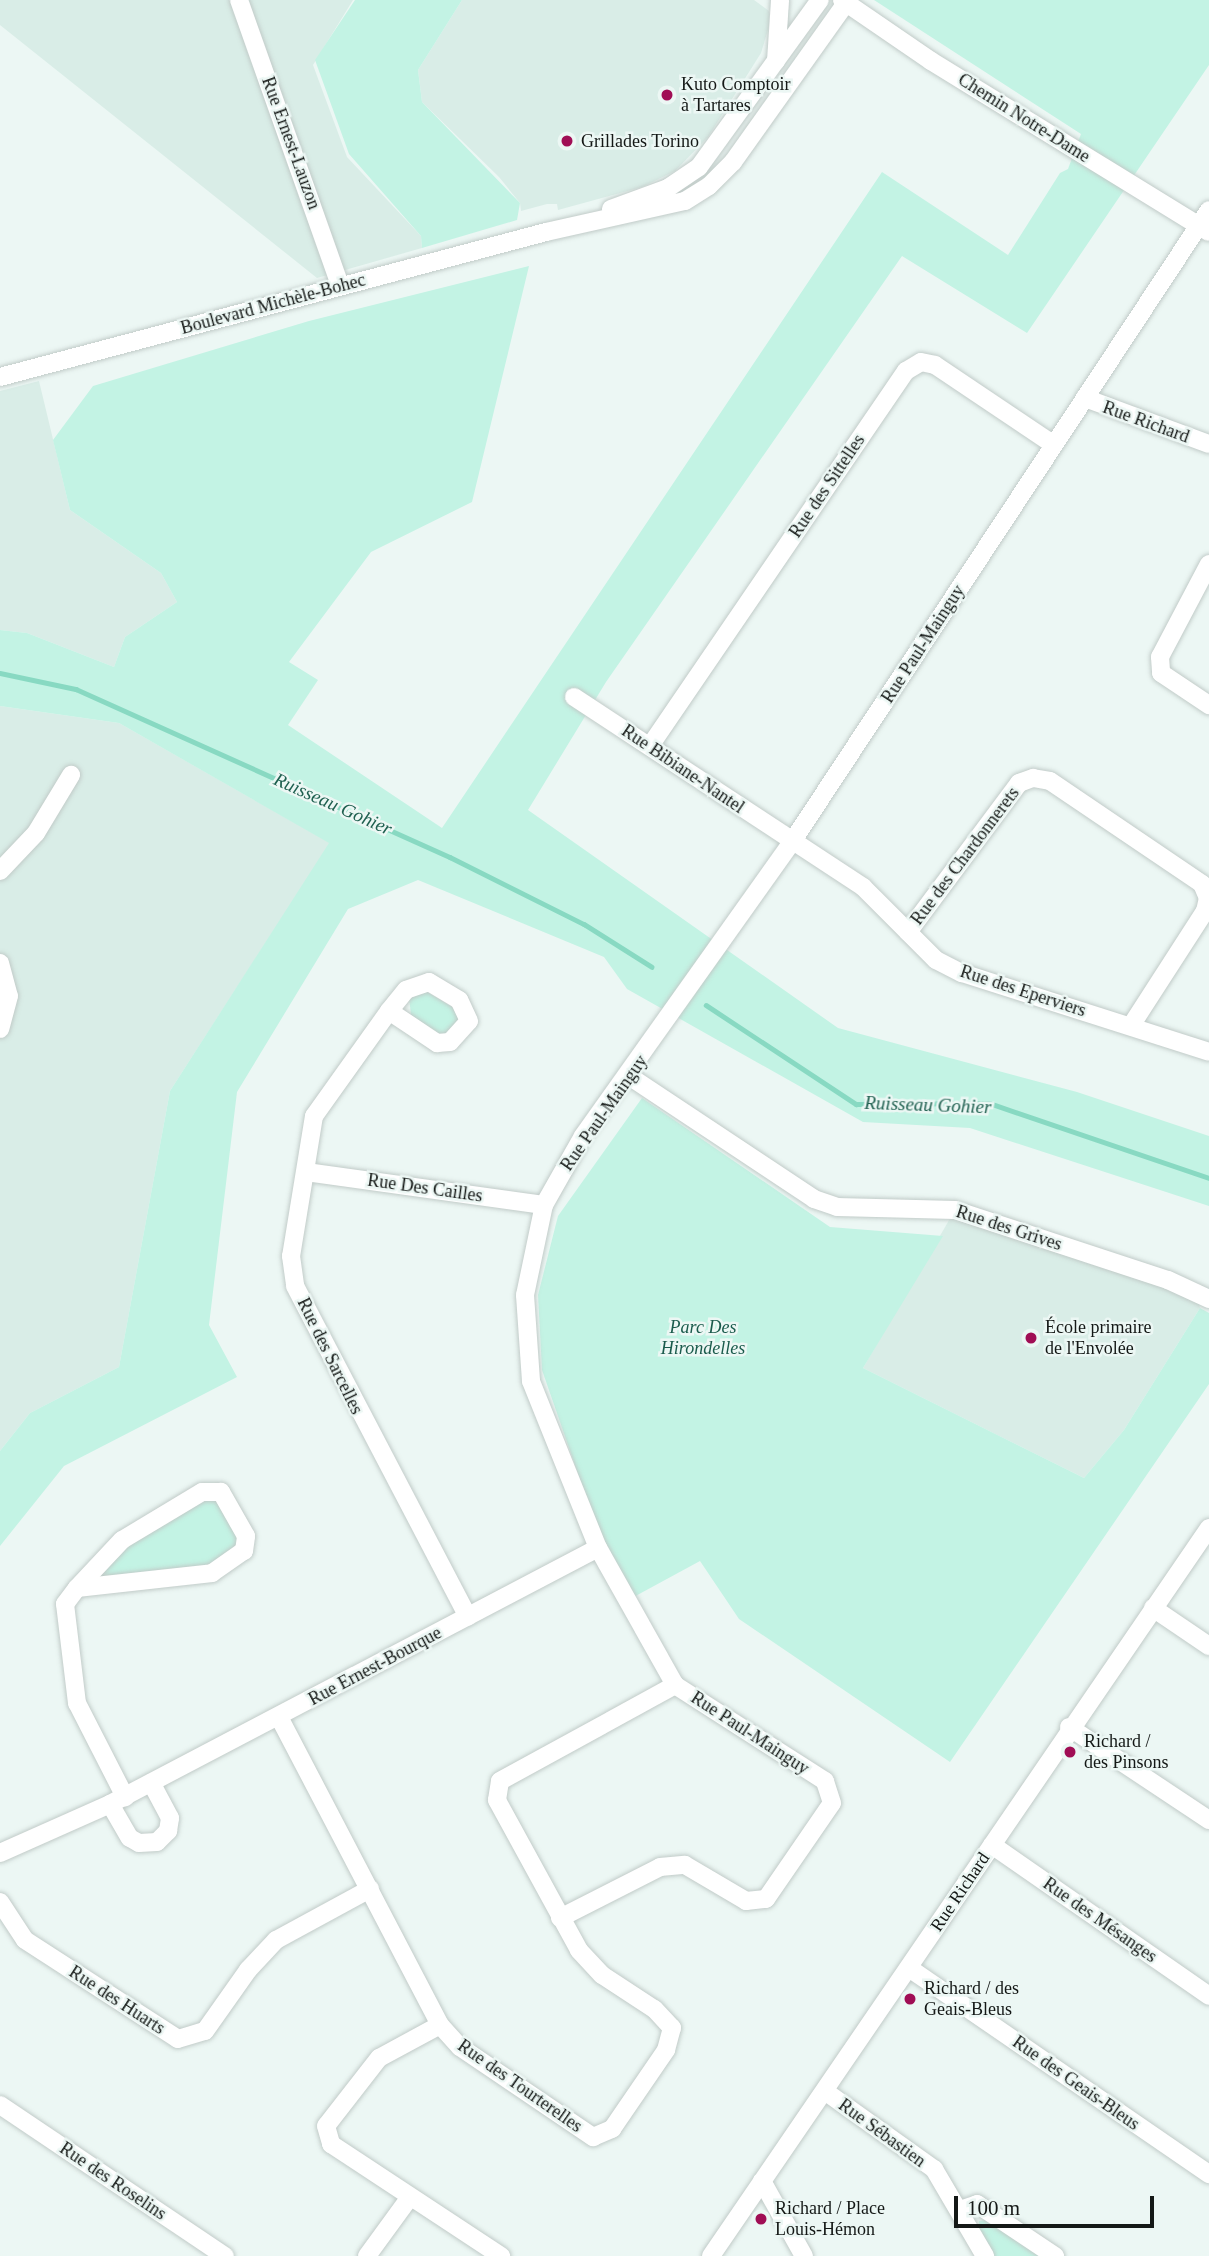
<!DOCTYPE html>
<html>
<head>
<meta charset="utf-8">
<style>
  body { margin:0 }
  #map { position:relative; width:1209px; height:2256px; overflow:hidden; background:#ecf7f4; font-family:Georgia,serif }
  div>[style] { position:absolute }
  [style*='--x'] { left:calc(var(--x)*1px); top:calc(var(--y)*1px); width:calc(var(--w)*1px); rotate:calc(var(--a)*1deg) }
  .built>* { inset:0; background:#d9ede7 }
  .green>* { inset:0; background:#c3f3e4 }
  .stream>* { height:4.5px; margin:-2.25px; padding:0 2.25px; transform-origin:2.25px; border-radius:2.25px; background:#88d9c2 }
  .roads { filter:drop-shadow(0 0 2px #c1cbc8) drop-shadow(0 0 2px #c1cbc8) }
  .minor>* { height:18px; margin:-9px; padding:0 9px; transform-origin:9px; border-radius:9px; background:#fff }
  .dots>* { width:19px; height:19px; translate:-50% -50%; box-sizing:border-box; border:4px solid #ecf7f4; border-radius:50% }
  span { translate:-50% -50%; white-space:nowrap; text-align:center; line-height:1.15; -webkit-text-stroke:5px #ecf7f4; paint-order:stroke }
  .poi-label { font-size:18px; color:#141816 }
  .left { translate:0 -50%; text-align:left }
  .street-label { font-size:18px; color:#141816 }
  .park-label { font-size:18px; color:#1a5b4c; font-style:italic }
  .water-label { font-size:19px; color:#1f6050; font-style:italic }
  .scale { position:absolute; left:954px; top:2196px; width:200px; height:32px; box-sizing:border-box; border:4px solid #141816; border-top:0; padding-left:9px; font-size:21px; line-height:24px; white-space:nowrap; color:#141816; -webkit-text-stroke:5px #ecf7f4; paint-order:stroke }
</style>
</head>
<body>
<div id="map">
  <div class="built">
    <div style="clip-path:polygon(0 0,353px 0,313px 65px,347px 157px,421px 236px,422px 248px,317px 278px,0 25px)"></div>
    <div style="clip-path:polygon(462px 0,754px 0,769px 11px,770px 23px,761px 53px,708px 137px,675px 171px,642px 187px,558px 210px,557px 204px,547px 204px,521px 211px,520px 203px,499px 177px,422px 102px,418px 70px)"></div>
    <div style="clip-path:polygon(39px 381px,70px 510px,161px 573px,177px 602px,125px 637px,114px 667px,27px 633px,0 630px,0 391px)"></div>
    <div style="clip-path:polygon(0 706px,119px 723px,330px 843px,170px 1091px,119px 1367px,30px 1413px,0 1451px)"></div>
    <div style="clip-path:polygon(955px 1210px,1195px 1290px,1200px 1308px,1124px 1430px,1084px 1478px,863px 1368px)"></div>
  </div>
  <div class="green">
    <div style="clip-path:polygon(355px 0,462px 0,418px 70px,422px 102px,520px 203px,517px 220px,422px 248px,421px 236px,349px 154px,315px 60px)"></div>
    <div style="clip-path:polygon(874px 0,1209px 0,1209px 65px,1027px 333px,902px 256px,606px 682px,528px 810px,838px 1028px,1077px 1092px,1209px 1136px,1209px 1206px,970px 1128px,863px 1122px,627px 989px,604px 957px,418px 880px,348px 909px,237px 1092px,209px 1325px,237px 1377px,64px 1466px,0 1546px,0 1451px,30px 1413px,119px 1367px,170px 1091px,329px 843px,119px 723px,0 706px,0 630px,27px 633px,114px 667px,125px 637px,177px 602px,161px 573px,70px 510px,53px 440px,93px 386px,309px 321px,529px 266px,472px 502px,371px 552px,289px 662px,318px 680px,288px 725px,442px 828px,882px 172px,1008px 255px,1060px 173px,1068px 169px,1081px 134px)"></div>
    <div style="clip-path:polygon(424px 990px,457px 1010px,460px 1015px,456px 1030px,441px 1037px,411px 1015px,409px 997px)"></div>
    <div style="clip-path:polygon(642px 1098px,830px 1227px,943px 1236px,863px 1368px,1084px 1478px,1124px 1430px,1200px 1308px,1209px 1313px,1209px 1384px,950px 1762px,739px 1619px,700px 1561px,630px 1599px,602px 1543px,542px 1370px,538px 1295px,558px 1216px)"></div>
    <div style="clip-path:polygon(221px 1492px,246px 1536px,212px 1573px,77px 1588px,122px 1540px)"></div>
    <div style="clip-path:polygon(985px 2220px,996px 2225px,1042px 2256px,993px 2256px,979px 2229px,979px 2221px)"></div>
  </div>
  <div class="stream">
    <div style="--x:0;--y:673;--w:78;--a:11.9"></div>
    <div style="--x:76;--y:689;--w:410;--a:24.2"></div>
    <div style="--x:450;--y:857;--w:150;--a:26.6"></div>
    <div style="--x:584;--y:924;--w:80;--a:32.3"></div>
    <div style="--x:706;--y:1005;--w:180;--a:33.4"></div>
    <div style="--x:856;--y:1104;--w:133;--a:-0.4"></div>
    <div style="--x:989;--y:1103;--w:232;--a:18.8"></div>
  </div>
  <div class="roads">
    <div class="minor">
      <div style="--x:239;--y:0;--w:303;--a:70.5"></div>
      <div style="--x:842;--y:0;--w:108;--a:34.4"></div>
      <div style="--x:931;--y:61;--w:326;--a:31.6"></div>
      <div style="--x:776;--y:61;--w:61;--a:-86.2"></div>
      <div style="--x:611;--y:209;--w:61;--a:-20.2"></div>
      <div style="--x:668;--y:188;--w:37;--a:-34"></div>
      <div style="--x:699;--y:167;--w:206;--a:-54.1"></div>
      <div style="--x:0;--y:377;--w:565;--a:-14.87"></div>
      <div style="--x:546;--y:232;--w:142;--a:-12.6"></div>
      <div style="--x:685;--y:201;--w:28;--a:-32"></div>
      <div style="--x:709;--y:186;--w:34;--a:-45"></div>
      <div style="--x:733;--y:162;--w:199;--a:-54.6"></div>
      <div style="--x:1085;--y:398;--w:132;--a:20.4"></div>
      <div style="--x:1209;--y:564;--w:105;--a:117.8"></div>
      <div style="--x:1160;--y:657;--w:16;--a:86"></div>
      <div style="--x:1161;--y:673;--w:58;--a:33.7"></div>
      <div style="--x:574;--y:697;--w:346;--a:33.3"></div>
      <div style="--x:863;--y:887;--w:103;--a:45"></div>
      <div style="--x:936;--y:960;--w:29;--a:27"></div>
      <div style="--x:962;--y:973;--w:259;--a:17.7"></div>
      <div style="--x:650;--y:746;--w:454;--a:-55.7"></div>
      <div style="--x:906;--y:371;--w:17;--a:-31"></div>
      <div style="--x:921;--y:362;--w:14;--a:12"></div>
      <div style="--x:935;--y:365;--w:143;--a:33.9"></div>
      <div style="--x:0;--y:871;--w:52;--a:-46.5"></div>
      <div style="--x:36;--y:833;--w:68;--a:-58.9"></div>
      <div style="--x:908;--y:932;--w:186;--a:-53.3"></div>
      <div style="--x:1019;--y:783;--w:15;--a:-20"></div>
      <div style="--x:1033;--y:778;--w:17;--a:10"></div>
      <div style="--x:1050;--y:781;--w:184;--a:34.1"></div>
      <div style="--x:1202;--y:884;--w:15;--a:67"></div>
      <div style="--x:1208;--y:898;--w:13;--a:103"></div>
      <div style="--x:1205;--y:911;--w:137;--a:122.8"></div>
      <div style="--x:0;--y:963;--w:34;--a:75"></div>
      <div style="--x:9;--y:996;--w:34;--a:105"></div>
      <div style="--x:389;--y:1011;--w:58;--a:33.7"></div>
      <div style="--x:437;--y:1043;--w:13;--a:-4"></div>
      <div style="--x:450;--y:1042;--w:28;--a:-48"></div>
      <div style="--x:469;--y:1021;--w:23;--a:-115"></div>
      <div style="--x:459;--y:1000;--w:35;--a:-149"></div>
      <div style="--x:429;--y:982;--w:24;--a:161"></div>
      <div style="--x:406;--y:990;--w:27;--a:129"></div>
      <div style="--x:389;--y:1011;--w:129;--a:125.5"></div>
      <div style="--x:314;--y:1116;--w:142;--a:99.3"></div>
      <div style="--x:291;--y:1256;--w:30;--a:82"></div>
      <div style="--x:295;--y:1286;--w:373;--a:62.4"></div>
      <div style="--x:629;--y:1076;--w:222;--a:33.6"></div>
      <div style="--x:814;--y:1199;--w:24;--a:19"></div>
      <div style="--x:837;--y:1207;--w:118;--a:1.5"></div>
      <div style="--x:955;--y:1210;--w:224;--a:18.2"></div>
      <div style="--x:1168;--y:1280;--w:45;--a:24.9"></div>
      <div style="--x:306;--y:1172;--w:240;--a:7.9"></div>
      <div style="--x:77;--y:1588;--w:136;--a:-6.3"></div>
      <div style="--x:212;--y:1573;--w:39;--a:-35"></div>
      <div style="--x:244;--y:1551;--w:15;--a:-82"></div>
      <div style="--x:246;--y:1536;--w:51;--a:-119.6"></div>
      <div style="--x:221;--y:1492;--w:19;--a:180"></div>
      <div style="--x:202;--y:1492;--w:93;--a:149"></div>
      <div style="--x:122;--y:1540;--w:66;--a:133.2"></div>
      <div style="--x:77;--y:1588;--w:20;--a:127"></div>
      <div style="--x:65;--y:1604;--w:100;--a:83.1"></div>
      <div style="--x:77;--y:1703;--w:106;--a:62.9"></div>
      <div style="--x:1153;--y:1608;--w:68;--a:34.2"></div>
      <div style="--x:279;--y:1717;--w:348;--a:62.4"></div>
      <div style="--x:440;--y:2025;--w:30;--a:48"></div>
      <div style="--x:460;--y:2047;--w:161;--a:34.1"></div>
      <div style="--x:593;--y:2137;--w:21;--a:-23"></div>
      <div style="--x:612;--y:2129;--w:96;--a:-55.6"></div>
      <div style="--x:666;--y:2050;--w:23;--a:-75"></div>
      <div style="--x:672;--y:2028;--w:26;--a:-133"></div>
      <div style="--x:654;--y:2009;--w:62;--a:-146.8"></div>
      <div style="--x:602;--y:1975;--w:34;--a:-133"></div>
      <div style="--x:579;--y:1950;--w:171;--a:-118.7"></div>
      <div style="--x:497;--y:1800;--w:19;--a:-81"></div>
      <div style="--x:500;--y:1781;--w:200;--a:-28.7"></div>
      <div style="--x:1069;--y:1727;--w:168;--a:33.6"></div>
      <div style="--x:110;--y:1804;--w:39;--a:60"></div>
      <div style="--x:130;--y:1838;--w:10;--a:29"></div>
      <div style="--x:139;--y:1843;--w:18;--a:-3"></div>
      <div style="--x:157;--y:1842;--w:16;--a:-45"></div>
      <div style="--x:168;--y:1831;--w:13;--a:-81"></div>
      <div style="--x:170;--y:1818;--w:40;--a:-118"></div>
      <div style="--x:992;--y:1845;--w:264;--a:34.8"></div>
      <div style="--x:0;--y:1853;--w:120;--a:-24"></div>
      <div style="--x:110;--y:1804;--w:551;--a:-27.68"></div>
      <div style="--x:0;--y:1902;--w:45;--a:56.7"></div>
      <div style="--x:25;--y:1940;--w:182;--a:32.9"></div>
      <div style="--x:178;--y:2039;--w:28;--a:-17"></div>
      <div style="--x:205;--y:2031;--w:75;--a:-54.8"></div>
      <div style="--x:248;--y:1970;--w:41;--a:-47"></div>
      <div style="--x:276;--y:1940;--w:107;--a:-28.5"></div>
      <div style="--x:560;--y:1918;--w:112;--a:-27"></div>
      <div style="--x:660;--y:1867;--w:25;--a:-5"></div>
      <div style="--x:685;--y:1865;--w:71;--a:30.5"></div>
      <div style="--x:746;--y:1901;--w:20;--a:-6"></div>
      <div style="--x:766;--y:1899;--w:116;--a:-55.5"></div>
      <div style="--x:832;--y:1803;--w:23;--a:-108"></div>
      <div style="--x:825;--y:1781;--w:178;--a:-147.4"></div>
      <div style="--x:675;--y:1685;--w:157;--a:-119.3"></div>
      <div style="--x:598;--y:1548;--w:180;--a:-111.9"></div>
      <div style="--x:531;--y:1381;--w:86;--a:-94"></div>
      <div style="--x:525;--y:1295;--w:92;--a:-78.1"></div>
      <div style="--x:544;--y:1205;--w:79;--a:-60.5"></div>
      <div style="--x:583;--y:1136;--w:361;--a:-54.6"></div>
      <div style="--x:792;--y:842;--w:757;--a:-56.58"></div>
      <div style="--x:909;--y:1968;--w:364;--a:34.5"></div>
      <div style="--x:440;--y:2025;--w:69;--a:151.6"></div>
      <div style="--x:379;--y:2058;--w:86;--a:127.9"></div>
      <div style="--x:326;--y:2126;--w:19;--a:74"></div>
      <div style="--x:331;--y:2144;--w:204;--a:33.4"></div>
      <div style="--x:826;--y:2092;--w:133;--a:35.5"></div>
      <div style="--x:934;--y:2169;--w:101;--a:59.6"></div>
      <div style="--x:0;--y:2105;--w:271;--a:33.9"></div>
      <div style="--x:762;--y:2181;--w:86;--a:60.8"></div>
      <div style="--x:960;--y:2210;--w:18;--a:-19"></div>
      <div style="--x:977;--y:2204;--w:94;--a:33.7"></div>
      <div style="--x:367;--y:2256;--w:73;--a:-53.9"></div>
      <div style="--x:711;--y:2256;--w:882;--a:-55.63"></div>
    </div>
  </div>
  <div class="dots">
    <div style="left:667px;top:95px;background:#a00e55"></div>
    <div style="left:567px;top:141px;background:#a00e55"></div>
    <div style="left:1031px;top:1338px;background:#a00e55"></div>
    <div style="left:1070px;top:1752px;background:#a00e55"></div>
    <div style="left:910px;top:1999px;background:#a00e55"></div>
    <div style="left:761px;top:2219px;background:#a00e55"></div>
  </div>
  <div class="poi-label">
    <span class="left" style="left:681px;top:95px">Kuto Comptoir<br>à Tartares</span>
    <span class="left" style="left:581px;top:141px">Grillades Torino</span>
    <span class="left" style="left:1045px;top:1338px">École primaire<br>de l'Envolée</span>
    <span class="left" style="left:1084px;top:1752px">Richard /<br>des Pinsons</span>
    <span class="left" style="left:924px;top:1999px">Richard / des<br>Geais-Bleus</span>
    <span class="left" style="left:775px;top:2219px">Richard / Place<br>Louis-Hémon</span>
  </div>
  <div class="street-label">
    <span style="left:1024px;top:118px;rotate:32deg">Chemin Notre-Dame</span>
    <span style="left:291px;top:143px;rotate:70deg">Rue Ernest-Lauzon</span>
    <span style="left:273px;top:304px;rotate:-15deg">Boulevard Michèle-Bohec</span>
    <span style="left:1146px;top:422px;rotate:20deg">Rue Richard</span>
    <span style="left:827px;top:486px;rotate:-56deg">Rue des Sittelles</span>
    <span style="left:923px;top:644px;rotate:-57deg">Rue Paul-Mainguy</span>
    <span style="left:683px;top:769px;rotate:34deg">Rue Bibiane-Nantel</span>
    <span style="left:965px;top:856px;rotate:-53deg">Rue des Chardonnerets</span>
    <span style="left:1023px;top:991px;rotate:18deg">Rue des Eperviers</span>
    <span style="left:604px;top:1113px;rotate:-55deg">Rue Paul-Mainguy</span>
    <span style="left:425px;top:1188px;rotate:8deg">Rue Des Cailles</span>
    <span style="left:1009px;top:1228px;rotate:18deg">Rue des Grives</span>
    <span style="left:330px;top:1356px;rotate:64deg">Rue des Sarcelles</span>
    <span style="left:375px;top:1666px;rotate:-28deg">Rue Ernest-Bourque</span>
    <span style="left:750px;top:1733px;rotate:33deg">Rue Paul-Mainguy</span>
    <span style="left:960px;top:1892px;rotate:-56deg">Rue Richard</span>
    <span style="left:1100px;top:1920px;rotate:35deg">Rue des Mésanges</span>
    <span style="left:117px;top:2000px;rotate:33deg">Rue des Huarts</span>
    <span style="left:1076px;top:2083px;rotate:35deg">Rue des Geais-Bleus</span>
    <span style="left:520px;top:2086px;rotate:35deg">Rue des Tourterelles</span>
    <span style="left:882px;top:2133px;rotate:36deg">Rue Sébastien</span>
    <span style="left:113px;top:2181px;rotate:34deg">Rue des Roselins</span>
  </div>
  <div class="park-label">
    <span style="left:703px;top:1338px">Parc Des<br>Hirondelles</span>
  </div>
  <div class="water-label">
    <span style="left:333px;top:804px;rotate:24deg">Ruisseau Gohier</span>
    <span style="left:928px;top:1105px;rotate:2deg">Ruisseau Gohier</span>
  </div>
  <div class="scale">100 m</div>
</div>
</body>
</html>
